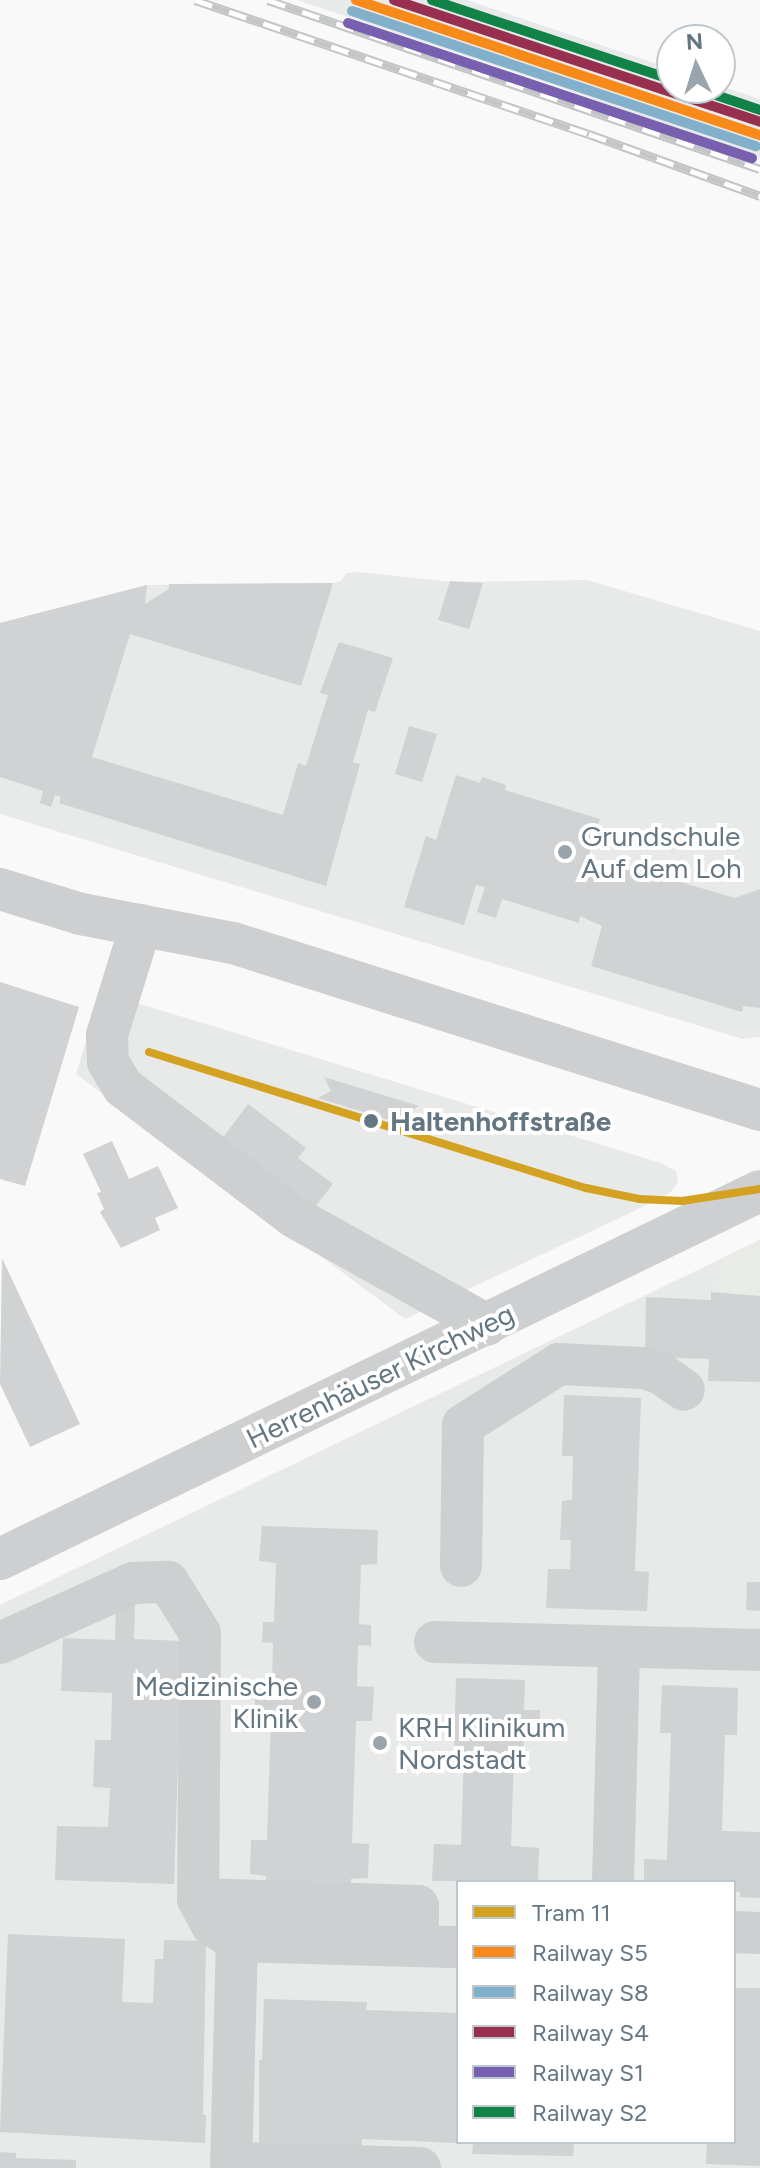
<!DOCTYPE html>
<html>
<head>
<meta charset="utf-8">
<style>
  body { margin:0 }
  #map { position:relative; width:760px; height:2168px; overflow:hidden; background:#f9f9f9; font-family:Figtree,sans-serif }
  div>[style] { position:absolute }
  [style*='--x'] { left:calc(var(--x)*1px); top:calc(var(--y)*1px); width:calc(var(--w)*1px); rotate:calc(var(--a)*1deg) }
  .built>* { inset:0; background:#e8e9e9 }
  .green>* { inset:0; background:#e8ebe6 }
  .building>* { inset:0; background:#d0d2d3 }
  .minor>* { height:42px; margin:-21px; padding:0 21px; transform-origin:21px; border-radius:21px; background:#cecfd0 }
  .rail>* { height:9px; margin-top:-4.5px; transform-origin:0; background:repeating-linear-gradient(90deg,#fff 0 18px,#c3c5c6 0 36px); box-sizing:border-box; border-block:2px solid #c3c5c6 }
  .rail-1>* { height:10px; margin:-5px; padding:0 5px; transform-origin:5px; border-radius:5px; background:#f78a18 }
  .rail-2>* { height:10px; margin:-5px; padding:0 5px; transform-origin:5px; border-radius:5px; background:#82afca }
  .rail-3>* { height:10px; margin:-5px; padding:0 5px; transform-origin:5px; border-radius:5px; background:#972f50 }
  .rail-4>* { height:10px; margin:-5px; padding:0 5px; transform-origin:5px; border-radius:5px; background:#7760b0 }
  .rail-5>* { height:10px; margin:-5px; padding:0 5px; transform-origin:5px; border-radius:5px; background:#118349 }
  .tram-1>* { height:8px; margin:-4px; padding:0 4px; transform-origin:4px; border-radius:4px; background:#d4a221 }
  .dots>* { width:22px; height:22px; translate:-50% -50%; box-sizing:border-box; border:4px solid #fff; border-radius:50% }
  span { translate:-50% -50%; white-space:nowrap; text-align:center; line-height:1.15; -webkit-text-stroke:8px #fff; paint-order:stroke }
  .poi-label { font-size:28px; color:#657683 }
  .left { translate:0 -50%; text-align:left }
  .right { translate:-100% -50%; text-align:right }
  .stop-label { font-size:28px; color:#657683; font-weight:700 }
  .street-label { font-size:28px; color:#657683 }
  .legend { position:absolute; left:456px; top:1880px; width:280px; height:264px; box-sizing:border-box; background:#fff; border:2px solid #c1c8cd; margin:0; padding:10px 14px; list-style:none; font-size:24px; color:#657683 }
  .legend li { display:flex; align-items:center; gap:16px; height:40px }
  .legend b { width:40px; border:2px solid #c1c8cd }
  .north { position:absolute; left:656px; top:24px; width:80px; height:80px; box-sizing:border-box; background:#fff; border:2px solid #c1c8cd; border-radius:50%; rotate:356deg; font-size:22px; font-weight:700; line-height:32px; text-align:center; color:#657683 }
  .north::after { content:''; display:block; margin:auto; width:28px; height:36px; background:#99a4ac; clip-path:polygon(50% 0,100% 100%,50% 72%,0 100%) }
</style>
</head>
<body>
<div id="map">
  <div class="built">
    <div style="clip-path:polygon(297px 0,467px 0,672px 69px,672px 88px,720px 86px,760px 99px,760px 158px,562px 88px)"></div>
    <div style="clip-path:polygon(358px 572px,453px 582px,587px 580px,760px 631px,760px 1037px,743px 1039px,0 814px,0 623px,147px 585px,333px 583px,341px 581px,346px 573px)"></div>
    <div style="clip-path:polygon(101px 992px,661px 1163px,676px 1171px,678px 1182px,671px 1192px,632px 1212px,405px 1319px,76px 1074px)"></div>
    <div style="clip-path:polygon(evenodd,760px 1240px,760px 2168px,0 2168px,0 1605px,760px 1240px,458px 1882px,734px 1882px,734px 2142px,458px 2142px,458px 1882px)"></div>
  </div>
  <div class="green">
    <div style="clip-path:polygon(760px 1240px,760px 1296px,711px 1292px,722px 1258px)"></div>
  </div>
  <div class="building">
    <div style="clip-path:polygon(450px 581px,483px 583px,469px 629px,438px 620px)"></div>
    <div style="clip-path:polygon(333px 583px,301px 686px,130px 634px,92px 757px,283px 815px,298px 763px,306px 766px,328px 695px,320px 693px,339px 642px,393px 658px,375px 712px,368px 710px,353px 762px,360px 764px,326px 886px,59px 803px,61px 797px,55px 795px,51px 807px,40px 803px,43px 791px,0 777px,0 623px,147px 585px,145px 604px,169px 589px,169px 584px)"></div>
    <div style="clip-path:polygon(409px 726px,437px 734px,422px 782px,395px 774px)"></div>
    <div style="clip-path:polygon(456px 775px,480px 783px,482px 777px,506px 785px,505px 790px,600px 819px,585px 869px,597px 872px,601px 859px,735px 898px,760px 889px,760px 1008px,743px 1006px,742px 1012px,591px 966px,602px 926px,580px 916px,579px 923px,502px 899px,496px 918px,477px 912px,485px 887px,476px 885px,464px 925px,404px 907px,426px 836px,436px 840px)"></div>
    <div style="clip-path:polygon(0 982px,79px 1007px,25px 1186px,0 1179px)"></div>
    <div style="clip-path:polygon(324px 1077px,419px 1106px,407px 1113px,412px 1127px,318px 1098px,331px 1091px)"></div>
    <div style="clip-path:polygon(248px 1104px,306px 1148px,298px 1158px,333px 1184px,314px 1208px,222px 1139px)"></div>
    <div style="clip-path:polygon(112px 1141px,129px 1179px,158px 1166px,178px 1208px,155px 1218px,160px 1230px,121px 1248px,100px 1212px,104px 1209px,97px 1193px,101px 1192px,83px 1154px)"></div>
    <div style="clip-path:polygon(2px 1258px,80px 1424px,30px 1447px,0 1384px)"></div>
    <div style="clip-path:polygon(711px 1292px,760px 1296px,760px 1382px,708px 1381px,709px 1359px,645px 1357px,646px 1297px,711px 1300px)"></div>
    <div style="clip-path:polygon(564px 1395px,641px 1398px,635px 1571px,649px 1572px,647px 1611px,546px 1608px,548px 1569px,570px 1569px,571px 1540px,560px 1540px,562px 1501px,572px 1500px,573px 1456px,562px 1456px)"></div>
    <div style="clip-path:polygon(262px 1526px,378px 1530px,377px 1564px,361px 1565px,359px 1624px,371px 1625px,371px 1646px,358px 1645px,357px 1686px,374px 1687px,372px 1721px,356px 1721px,352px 1843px,369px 1844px,368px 1878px,351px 1879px,351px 1886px,266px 1883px,266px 1876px,250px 1874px,251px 1840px,267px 1840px,271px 1719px,255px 1718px,255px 1684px,272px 1683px,273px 1643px,262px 1642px,263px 1622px,274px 1622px,276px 1563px,259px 1561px)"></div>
    <div style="clip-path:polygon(747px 1582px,760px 1582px,760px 1611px,746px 1610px)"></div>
    <div style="clip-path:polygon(116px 1604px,135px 1605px,134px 1639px,182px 1641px,174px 1884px,55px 1880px,57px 1826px,108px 1827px,110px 1788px,93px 1787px,95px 1740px,111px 1740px,112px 1693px,61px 1691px,63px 1638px,115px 1640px)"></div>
    <div style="clip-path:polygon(456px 1678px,525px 1680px,524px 1710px,540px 1710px,540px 1730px,524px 1729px,523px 1758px,514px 1757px,511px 1846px,539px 1848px,538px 1882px,432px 1881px,434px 1844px,461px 1845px,464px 1755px,454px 1755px)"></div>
    <div style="clip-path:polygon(662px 1685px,738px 1688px,737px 1735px,725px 1735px,722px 1831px,760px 1832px,760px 1898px,740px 1897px,740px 1892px,734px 1891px,734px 1882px,644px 1882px,644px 1859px,667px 1860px,671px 1733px,660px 1733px)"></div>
    <div style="clip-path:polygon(8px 1934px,125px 1939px,122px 2002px,153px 2003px,155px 1959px,163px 1959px,164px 1940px,206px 1941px,203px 2115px,206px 2115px,205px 2143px,0 2132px)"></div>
    <div style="clip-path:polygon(734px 1988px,760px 1988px,760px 2166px,706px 2164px,707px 2142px,734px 2142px)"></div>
    <div style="clip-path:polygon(264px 1999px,367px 2002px,366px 2010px,458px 2013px,458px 2143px,362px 2139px,362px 2151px,259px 2145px,259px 2060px,262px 2060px)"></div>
    <div style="clip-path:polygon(473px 2142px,574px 2142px,573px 2156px,472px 2154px)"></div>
    <div style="clip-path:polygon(0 2152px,16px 2153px,16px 2158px,76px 2160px,76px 2168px,0 2168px)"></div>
  </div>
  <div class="minor">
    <div style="--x:0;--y:889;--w:85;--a:17.2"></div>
    <div style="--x:81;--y:914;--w:155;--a:10.8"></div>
    <div style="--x:233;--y:943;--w:553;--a:17.58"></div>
    <div style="--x:141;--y:925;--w:115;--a:107.2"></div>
    <div style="--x:107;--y:1035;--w:27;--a:88"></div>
    <div style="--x:108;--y:1062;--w:29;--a:59"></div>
    <div style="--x:123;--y:1087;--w:215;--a:37.2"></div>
    <div style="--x:294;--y:1217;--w:221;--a:29.2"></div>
    <div style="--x:0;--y:1559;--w:844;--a:-25.84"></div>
    <div style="--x:461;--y:1566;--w:141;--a:-89.2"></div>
    <div style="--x:463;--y:1425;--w:114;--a:-32.4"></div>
    <div style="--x:559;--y:1364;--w:84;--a:2.7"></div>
    <div style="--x:643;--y:1368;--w:18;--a:16"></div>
    <div style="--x:660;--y:1373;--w:29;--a:35"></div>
    <div style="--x:435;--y:1642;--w:325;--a:1.4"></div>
    <div style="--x:0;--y:1643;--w:146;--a:-24.3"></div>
    <div style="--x:133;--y:1583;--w:35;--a:-2"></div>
    <div style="--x:168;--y:1582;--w:60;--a:57.9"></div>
    <div style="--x:200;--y:1633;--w:266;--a:90.4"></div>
    <div style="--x:198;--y:1899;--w:30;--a:62"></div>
    <div style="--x:212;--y:1925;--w:30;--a:33"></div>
    <div style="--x:613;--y:1882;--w:235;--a:-88.5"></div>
    <div style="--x:198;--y:1899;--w:220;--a:1.8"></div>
    <div style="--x:418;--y:1906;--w:40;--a:90"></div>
    <div style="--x:734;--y:1932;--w:26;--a:2"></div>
    <div style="--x:232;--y:2163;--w:188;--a:1.5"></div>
    <div style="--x:231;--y:2168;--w:227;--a:-88.5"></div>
    <div style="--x:237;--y:1941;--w:221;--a:1.6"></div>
  </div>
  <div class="rail">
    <div style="--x:195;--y:0;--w:416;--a:18.8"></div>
    <div style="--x:589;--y:134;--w:182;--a:19.9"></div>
    <div style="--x:268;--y:0;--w:520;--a:18.96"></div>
  </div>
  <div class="rail-1">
    <div style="--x:356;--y:0;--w:426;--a:18.5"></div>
  </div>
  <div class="rail-2">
    <div style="--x:352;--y:11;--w:426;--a:18.5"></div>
  </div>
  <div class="rail-3">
    <div style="--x:394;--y:0;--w:386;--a:18.4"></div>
  </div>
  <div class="rail-4">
    <div style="--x:348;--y:23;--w:426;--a:18.5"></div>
  </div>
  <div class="rail-5">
    <div style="--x:432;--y:0;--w:253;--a:18.4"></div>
    <div style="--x:695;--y:88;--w:69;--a:18.7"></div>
  </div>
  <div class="tram-1">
    <div style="--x:149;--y:1052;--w:458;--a:17.3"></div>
    <div style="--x:586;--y:1188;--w:54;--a:11.7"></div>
    <div style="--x:639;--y:1199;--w:43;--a:2.7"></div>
    <div style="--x:682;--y:1201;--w:79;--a:-8.7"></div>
  </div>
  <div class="dots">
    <div style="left:565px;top:852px;background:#99a4ac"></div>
    <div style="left:371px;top:1121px;background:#657683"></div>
    <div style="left:314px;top:1702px;background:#99a4ac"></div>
    <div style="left:380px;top:1743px;background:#99a4ac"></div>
  </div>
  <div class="poi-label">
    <span class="left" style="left:581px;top:852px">Grundschule<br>Auf dem Loh</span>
    <span class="right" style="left:298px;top:1702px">Medizinische<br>Klinik</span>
    <span class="left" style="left:398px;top:1743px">KRH Klinikum<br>Nordstadt</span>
  </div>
  <div class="stop-label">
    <span class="left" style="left:390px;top:1121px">Haltenhoffstraße</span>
  </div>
  <div class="street-label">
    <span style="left:380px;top:1376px;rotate:-26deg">Herrenhäuser Kirchweg</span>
  </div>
  <ul class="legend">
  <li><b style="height:10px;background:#d4a221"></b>Tram 11</li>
  <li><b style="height:10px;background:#f78a18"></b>Railway S5</li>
  <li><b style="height:10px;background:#82afca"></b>Railway S8</li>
  <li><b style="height:10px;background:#972f50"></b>Railway S4</li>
  <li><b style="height:10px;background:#7760b0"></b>Railway S1</li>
  <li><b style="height:10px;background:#118349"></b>Railway S2</li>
  </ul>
  <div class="north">N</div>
</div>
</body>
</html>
